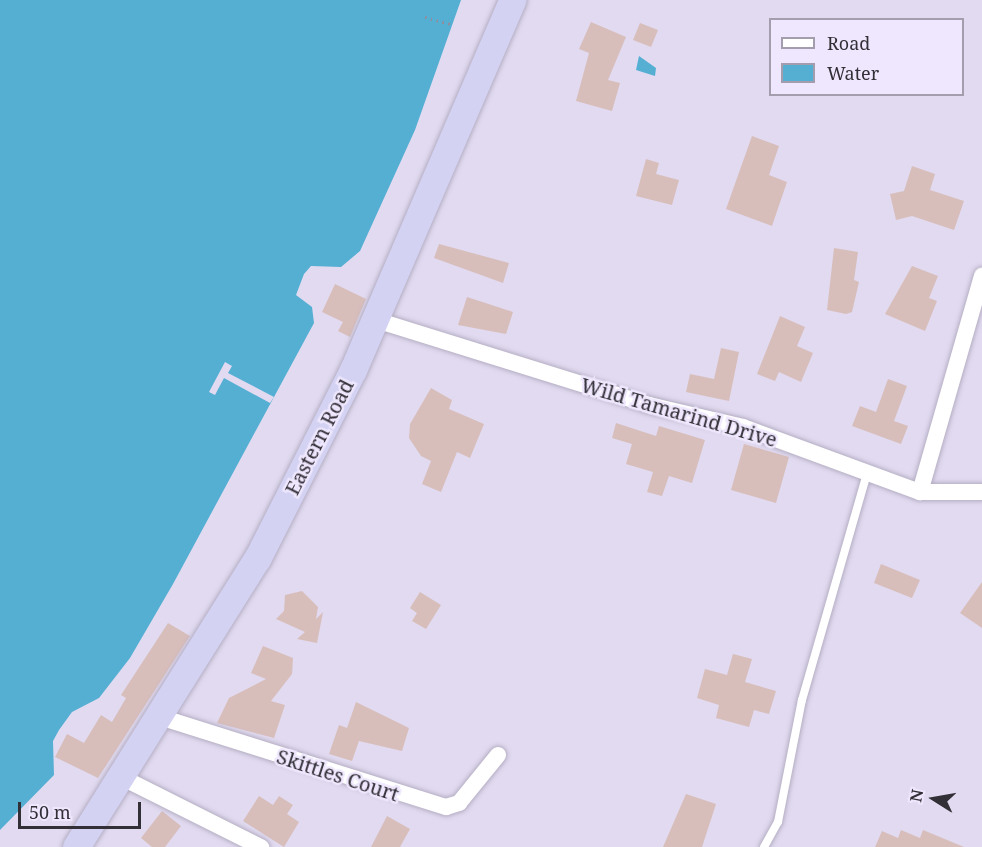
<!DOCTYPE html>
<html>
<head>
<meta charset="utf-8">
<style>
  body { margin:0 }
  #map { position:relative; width:982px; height:847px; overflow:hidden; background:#e1daf0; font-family:"Noto Serif",serif }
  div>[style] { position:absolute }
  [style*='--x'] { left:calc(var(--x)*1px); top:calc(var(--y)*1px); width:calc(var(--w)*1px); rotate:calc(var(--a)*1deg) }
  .water>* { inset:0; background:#55afd3 }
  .pier>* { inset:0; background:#e1daf0 }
  .building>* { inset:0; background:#d8bebb }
  .path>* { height:3px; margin-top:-1.5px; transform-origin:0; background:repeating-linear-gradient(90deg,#928d9c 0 1.5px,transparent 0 6px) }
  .roads { filter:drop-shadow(0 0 2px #b5aec3) drop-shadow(0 0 2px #b5aec3) }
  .service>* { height:8px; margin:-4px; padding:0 4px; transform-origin:4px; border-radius:4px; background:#fff }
  .minor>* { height:16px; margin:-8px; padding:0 8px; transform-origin:8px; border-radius:8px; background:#fff }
  .trunk>* { height:27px; margin:-13.5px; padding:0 13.5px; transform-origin:13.5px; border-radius:13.5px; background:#d3d2f3 }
  span { translate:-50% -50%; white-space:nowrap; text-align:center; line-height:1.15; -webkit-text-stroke:5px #eee7fd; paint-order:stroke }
  .street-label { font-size:20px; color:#322f37 }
  .legend { position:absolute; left:769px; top:18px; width:195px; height:78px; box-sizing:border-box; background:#eee7fd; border:2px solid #a39dae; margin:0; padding:8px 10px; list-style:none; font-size:18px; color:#322f37 }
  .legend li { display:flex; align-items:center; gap:12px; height:30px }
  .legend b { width:30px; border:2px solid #a39dae }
  .north { position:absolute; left:904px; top:769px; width:60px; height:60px; -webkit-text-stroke:4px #eee7fd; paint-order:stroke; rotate:281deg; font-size:16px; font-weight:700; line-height:24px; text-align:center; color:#322f37 }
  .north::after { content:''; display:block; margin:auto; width:21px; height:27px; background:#322f37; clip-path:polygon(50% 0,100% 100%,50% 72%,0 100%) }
  .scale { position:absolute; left:18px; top:802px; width:123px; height:27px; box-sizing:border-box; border:3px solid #322f37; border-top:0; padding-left:8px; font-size:18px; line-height:21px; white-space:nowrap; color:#322f37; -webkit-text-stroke:4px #eee7fd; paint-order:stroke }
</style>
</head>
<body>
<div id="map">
  <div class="water">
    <div style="clip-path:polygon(0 0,461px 0,415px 130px,360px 251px,341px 267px,311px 266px,304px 274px,296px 295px,312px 307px,314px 323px,173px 584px,130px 658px,99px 698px,72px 712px,59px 730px,53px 741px,54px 775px,0 830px)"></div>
    <div style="clip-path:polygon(639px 56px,656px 68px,655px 76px,636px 70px)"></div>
  </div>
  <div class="pier">
    <div style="clip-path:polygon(225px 362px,232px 366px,228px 373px,274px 397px,270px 403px,224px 378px,215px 395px,209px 392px)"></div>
  </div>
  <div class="building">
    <div style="clip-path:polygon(591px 22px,626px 37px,608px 80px,620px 83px,612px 111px,576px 101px,589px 53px,579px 49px)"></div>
    <div style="clip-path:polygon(640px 23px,658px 30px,651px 47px,633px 40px)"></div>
    <div style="clip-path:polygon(752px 136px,779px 146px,769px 175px,787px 182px,772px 226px,726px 209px)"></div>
    <div style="clip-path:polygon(646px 159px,659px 163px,656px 174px,679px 180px,672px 205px,636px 196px)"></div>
    <div style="clip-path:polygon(912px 166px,935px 174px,930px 190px,964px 201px,954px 230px,912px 216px,896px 220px,890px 194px,904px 191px)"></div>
    <div style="clip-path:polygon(439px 244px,509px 263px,503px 283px,434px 258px)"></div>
    <div style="clip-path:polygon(834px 248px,858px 252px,854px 280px,859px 282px,852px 312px,846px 314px,827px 310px)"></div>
    <div style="clip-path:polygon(912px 266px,938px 276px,929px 298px,937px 301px,925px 331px,885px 314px)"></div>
    <div style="clip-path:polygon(335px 284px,366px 299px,350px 337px,338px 331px,343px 322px,322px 312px)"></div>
    <div style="clip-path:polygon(467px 297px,513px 312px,506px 334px,458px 325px)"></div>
    <div style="clip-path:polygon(780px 316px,805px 327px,797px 346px,813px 353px,801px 382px,779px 372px,775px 381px,757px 374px)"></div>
    <div style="clip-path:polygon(721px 348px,739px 352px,729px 401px,686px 392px,690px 374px,714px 379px)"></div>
    <div style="clip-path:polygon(888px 379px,907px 386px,894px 421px,908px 426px,901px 444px,852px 426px,860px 406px,876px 412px)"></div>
    <div style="clip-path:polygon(431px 388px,452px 400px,449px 409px,484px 424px,470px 458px,457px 452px,441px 492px,422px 484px,431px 461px,421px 456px,409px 438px,410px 424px)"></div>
    <div style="clip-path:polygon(616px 423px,656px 436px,659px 426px,705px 440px,692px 483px,669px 476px,662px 496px,647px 492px,653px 472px,626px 464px,632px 444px,612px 438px)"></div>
    <div style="clip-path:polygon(744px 444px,789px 457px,776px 503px,731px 490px)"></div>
    <div style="clip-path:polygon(881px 564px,920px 580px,912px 598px,874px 583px)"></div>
    <div style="clip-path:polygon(982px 582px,982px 628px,960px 613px)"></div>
    <div style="clip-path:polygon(302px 591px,318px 607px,316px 619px,323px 612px,317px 643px,297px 639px,305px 632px,276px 619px,284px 611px,285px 595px)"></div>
    <div style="clip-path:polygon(420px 592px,441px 605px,426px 629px,412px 621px,417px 613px,410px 608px)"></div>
    <div style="clip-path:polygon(168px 623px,190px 636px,98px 778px,55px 757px,67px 734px,84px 743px,101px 715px,112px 722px,126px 698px,121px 695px)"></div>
    <div style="clip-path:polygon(263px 646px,293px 658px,292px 674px,271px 701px,285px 705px,274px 738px,217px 723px,229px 698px,266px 679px,251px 673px)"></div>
    <div style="clip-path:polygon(733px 654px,752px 659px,745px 682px,776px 691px,769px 714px,754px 710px,749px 727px,716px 718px,719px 705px,697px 698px,705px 669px,727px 675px)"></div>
    <div style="clip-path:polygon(356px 702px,409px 728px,402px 751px,359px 741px,352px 761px,329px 754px,339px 725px,347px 728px)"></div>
    <div style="clip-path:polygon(686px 794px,716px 804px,702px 847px,663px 847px)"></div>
    <div style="clip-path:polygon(259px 796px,273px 805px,279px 796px,293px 805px,287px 814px,299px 822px,284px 847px,243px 821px)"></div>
    <div style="clip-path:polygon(162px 811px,181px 826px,165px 847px,152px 847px,141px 838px)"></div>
    <div style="clip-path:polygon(387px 816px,410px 829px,400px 847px,371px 847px)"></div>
    <div style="clip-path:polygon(901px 830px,920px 838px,923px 830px,964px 847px,875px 847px,882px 831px,898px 838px)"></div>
  </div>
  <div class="path">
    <div style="--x:425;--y:17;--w:28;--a:15"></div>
  </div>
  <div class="roads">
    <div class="service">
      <div style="--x:764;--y:847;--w:29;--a:-61"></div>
      <div style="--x:778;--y:822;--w:124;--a:-78.9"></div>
      <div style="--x:802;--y:700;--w:236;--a:-74"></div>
    </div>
    <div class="minor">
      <div style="--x:376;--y:320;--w:286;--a:17.3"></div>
      <div style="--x:649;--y:405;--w:97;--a:13.2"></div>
      <div style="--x:743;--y:427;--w:189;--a:20.2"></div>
      <div style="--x:920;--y:492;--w:62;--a:0"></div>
      <div style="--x:920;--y:492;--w:225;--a:-74"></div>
      <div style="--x:160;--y:717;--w:300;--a:17.5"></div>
      <div style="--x:446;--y:807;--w:14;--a:-17"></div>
      <div style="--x:459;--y:803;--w:62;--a:-50.9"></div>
      <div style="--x:121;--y:777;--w:157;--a:26.6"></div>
    </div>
    <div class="trunk">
      <div style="--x:76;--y:847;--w:340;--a:-57.9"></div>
      <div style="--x:257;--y:559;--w:212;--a:-63.1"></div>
      <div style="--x:353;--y:370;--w:403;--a:-66.7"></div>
    </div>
  </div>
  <div class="street-label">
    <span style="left:679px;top:412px;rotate:16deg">Wild Tamarind Drive</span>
    <span style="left:319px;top:437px;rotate:-63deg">Eastern Road</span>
    <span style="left:338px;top:775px;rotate:18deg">Skittles Court</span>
  </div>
  <ul class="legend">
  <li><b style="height:8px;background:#fff"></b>Road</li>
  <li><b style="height:16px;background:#55afd3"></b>Water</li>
  </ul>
  <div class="north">N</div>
  <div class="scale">50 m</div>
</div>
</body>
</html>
